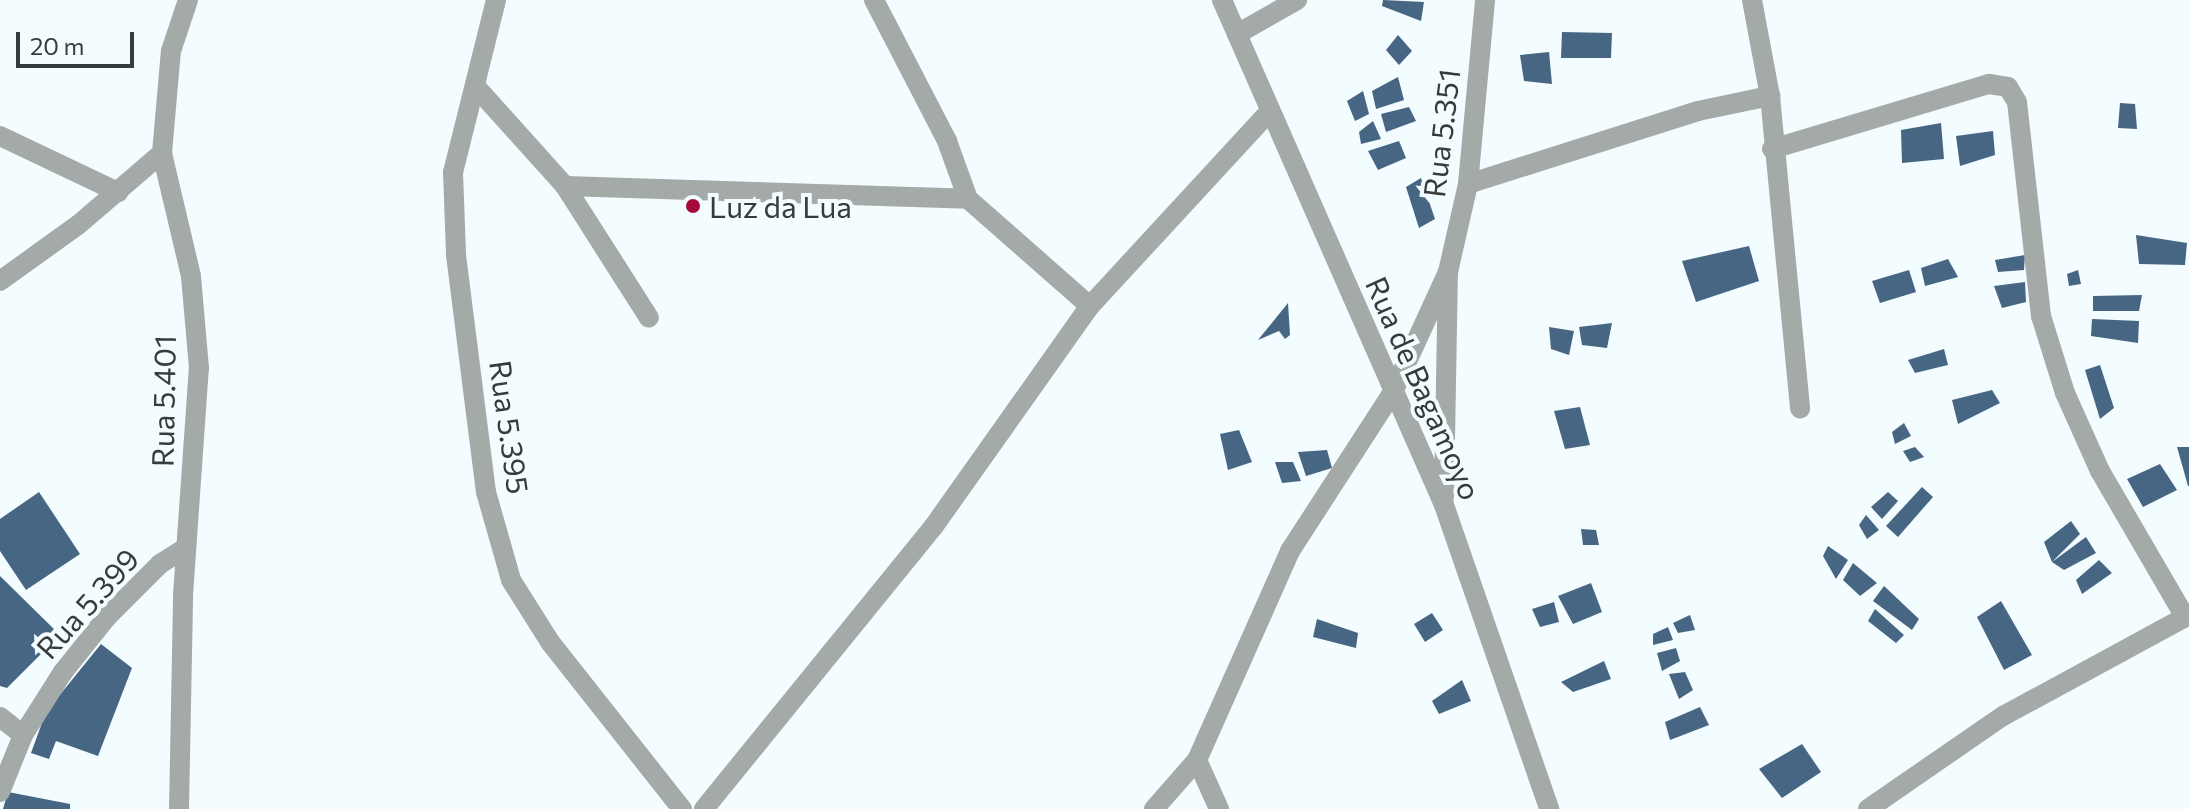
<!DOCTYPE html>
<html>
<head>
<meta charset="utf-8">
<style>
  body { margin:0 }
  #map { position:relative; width:2189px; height:809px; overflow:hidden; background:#f3fcfe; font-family:Commissioner,sans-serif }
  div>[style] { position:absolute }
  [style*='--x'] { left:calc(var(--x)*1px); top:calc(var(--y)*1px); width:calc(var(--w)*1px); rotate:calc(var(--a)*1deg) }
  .building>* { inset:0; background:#476683 }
  .service>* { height:20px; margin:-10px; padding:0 10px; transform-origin:10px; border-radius:10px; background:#a3aaa8 }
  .minor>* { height:20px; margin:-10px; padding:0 10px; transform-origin:10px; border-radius:10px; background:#a3aaa8 }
  .dots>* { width:22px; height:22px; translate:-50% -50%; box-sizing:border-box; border:4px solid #f3fcfe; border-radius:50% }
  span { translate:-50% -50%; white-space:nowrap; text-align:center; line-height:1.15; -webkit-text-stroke:8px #f3fcfe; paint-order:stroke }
  .street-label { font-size:30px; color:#363c3e }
  .poi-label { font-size:30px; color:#363c3e }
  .left { translate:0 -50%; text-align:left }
  .scale { position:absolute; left:16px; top:32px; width:118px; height:36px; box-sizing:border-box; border:4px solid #363c3e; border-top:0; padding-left:10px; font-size:24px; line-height:28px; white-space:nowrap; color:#363c3e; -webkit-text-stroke:6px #f3fcfe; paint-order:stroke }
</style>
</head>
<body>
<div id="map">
  <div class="building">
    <div style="clip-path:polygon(1383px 0,1424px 2px,1421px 21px,1382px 6px)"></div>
    <div style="clip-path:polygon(1562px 32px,1612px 33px,1611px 58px,1561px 58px)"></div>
    <div style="clip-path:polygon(1398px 35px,1412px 51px,1399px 65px,1386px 50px)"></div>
    <div style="clip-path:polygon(1549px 52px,1552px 84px,1524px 81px,1520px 55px)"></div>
    <div style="clip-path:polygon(1398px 77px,1404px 100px,1376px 109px,1372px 91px)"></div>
    <div style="clip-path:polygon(1363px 91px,1369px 114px,1355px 121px,1347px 101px)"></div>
    <div style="clip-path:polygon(2120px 103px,2135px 104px,2137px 129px,2118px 128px)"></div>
    <div style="clip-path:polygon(1409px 107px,1416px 121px,1386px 132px,1381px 114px)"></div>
    <div style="clip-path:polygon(1373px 121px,1381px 139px,1361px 144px,1359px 132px)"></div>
    <div style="clip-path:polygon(1941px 123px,1944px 159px,1902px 163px,1901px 130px)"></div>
    <div style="clip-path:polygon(1993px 131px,1995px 155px,1960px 166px,1956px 136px)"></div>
    <div style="clip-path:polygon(1399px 141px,1406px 158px,1378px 170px,1368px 151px)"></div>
    <div style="clip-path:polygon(1421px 178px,1435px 219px,1419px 228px,1406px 187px)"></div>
    <div style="clip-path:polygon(2136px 235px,2187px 243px,2185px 265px,2139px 264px)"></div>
    <div style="clip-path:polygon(1749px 246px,1759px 281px,1696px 302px,1682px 261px)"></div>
    <div style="clip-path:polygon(2025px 255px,2024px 270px,1998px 272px,1995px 260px)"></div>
    <div style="clip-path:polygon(1948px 259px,1958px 277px,1925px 286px,1921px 268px)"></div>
    <div style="clip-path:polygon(1909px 270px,1916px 292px,1880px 303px,1872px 281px)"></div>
    <div style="clip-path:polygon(2078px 270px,2081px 284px,2069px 286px,2067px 274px)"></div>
    <div style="clip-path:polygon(2025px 282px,2026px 302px,2002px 308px,1994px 286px)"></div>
    <div style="clip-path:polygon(2142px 295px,2139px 311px,2093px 311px,2093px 296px)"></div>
    <div style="clip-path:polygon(1288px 303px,1290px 335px,1285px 339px,1279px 331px,1258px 340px)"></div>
    <div style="clip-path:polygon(2092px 319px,2139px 321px,2138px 343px,2091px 336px)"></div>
    <div style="clip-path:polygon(1612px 323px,1607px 348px,1582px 345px,1579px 327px)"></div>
    <div style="clip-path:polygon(1549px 327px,1574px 331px,1569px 355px,1551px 349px)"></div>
    <div style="clip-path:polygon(1944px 349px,1948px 365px,1915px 373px,1908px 360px)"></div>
    <div style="clip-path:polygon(2100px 365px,2114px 408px,2100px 419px,2085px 370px)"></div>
    <div style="clip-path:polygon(1992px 390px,2000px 403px,1958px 424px,1952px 400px)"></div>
    <div style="clip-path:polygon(1580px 407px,1590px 445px,1565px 449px,1554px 411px)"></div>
    <div style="clip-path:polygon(1904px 423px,1911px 436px,1895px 444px,1892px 432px)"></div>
    <div style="clip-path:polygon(1239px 430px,1252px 462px,1228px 470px,1220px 434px)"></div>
    <div style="clip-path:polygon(1915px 447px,1924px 457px,1910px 462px,1903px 451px)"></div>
    <div style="clip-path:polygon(2177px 447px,2189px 447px,2189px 486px,2188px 486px)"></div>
    <div style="clip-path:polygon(1327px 450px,1332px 468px,1306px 476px,1298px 452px)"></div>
    <div style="clip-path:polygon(1275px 462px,1293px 462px,1301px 481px,1282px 483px)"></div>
    <div style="clip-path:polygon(2160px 464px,2177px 490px,2143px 507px,2127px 479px)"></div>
    <div style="clip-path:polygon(1922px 487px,1933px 497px,1898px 537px,1886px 526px)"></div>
    <div style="clip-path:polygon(39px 492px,80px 554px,26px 590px,0 551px,0 519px)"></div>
    <div style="clip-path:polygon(1888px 492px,1898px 501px,1882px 519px,1871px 507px)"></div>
    <div style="clip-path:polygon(1866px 515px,1879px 530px,1867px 539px,1859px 525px)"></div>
    <div style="clip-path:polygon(2071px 521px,2080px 534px,2052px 562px,2086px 537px,2096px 553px,2064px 570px,2052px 562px,2044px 542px)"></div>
    <div style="clip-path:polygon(1581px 529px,1596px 530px,1599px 545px,1583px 545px)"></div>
    <div style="clip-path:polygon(1828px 546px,1848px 560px,1836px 579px,1823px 556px)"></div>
    <div style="clip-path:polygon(2099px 560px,2112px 573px,2082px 594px,2076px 580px)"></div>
    <div style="clip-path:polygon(1853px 563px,1877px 583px,1860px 596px,1843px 580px)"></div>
    <div style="clip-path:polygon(0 576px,60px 635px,7px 688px,0 686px)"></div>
    <div style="clip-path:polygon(1591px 583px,1602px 612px,1573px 624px,1558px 596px)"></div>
    <div style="clip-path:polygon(1884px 586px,1919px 619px,1912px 630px,1873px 601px)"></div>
    <div style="clip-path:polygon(2001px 601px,2032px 655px,2004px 670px,1977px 617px)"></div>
    <div style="clip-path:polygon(1554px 602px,1559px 622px,1540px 627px,1532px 609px)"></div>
    <div style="clip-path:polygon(1875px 609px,1904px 635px,1896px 643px,1868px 621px)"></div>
    <div style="clip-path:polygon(1432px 613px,1443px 630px,1425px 642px,1414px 624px)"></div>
    <div style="clip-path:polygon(1690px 615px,1695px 630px,1678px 633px,1673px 623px)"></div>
    <div style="clip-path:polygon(1317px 619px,1358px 633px,1356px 648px,1313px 637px)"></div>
    <div style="clip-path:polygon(1668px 627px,1673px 640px,1653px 645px,1653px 634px)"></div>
    <div style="clip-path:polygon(101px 644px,132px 668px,98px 756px,56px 741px,49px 759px,31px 753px,46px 712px)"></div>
    <div style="clip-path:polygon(1676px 648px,1680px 661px,1662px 671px,1657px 653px)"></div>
    <div style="clip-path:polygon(1604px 661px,1611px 679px,1573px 692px,1561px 682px)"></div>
    <div style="clip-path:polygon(1685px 672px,1693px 690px,1679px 699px,1669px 674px)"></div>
    <div style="clip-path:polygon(1462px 680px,1471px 701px,1439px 714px,1432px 701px)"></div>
    <div style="clip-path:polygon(1700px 707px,1709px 725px,1670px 740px,1665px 722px)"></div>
    <div style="clip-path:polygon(1802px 744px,1821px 772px,1782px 798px,1759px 769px)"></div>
    <div style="clip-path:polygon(8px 792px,70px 804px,70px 809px,3px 809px)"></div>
  </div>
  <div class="service">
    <div style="--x:0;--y:717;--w:29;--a:38"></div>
  </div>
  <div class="minor">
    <div style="--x:496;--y:0;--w:177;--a:104"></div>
    <div style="--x:453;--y:172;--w:83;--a:87.9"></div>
    <div style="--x:456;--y:255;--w:239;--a:82.8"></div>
    <div style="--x:486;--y:492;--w:91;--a:74.1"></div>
    <div style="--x:511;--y:580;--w:73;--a:57.8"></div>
    <div style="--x:550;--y:642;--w:213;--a:51.7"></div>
    <div style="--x:874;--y:0;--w:159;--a:62.6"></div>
    <div style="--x:947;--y:141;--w:62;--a:70.1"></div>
    <div style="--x:968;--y:199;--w:162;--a:41.3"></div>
    <div style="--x:1222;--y:0;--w:552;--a:66.27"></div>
    <div style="--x:1444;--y:505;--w:322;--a:70.9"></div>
    <div style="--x:1752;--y:0;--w:98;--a:79.4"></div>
    <div style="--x:1770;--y:96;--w:314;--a:84.5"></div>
    <div style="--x:1237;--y:34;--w:69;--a:-29.5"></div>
    <div style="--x:476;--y:87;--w:133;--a:48"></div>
    <div style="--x:565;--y:186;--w:156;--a:57.5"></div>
    <div style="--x:0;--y:136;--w:131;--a:25.4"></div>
    <div style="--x:1772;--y:149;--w:227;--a:-16.7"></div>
    <div style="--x:1989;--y:84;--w:19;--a:9"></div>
    <div style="--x:2008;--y:87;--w:17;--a:59"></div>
    <div style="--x:2017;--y:102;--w:215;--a:83.6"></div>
    <div style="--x:2041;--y:316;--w:81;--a:72.7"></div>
    <div style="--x:2065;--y:393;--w:85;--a:65.8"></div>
    <div style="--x:2100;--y:471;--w:169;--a:59.8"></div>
    <div style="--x:1468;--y:184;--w:241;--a:-17.6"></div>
    <div style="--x:1698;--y:111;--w:74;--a:-11.8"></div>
    <div style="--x:565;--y:186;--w:403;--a:1.8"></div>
    <div style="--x:0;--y:281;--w:96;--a:-35.7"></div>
    <div style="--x:78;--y:225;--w:111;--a:-40.6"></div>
    <div style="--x:1444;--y:497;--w:225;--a:-89"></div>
    <div style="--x:1448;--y:272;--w:90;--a:-77.2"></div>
    <div style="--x:1468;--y:184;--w:185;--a:-84.7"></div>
    <div style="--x:1197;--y:760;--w:54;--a:65.8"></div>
    <div style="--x:0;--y:792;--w:61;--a:-68"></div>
    <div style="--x:23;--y:735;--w:75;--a:-57.6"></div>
    <div style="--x:63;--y:672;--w:70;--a:-51.3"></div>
    <div style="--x:107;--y:617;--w:75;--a:-45"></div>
    <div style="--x:160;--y:564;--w:31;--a:-32"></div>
    <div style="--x:179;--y:809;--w:214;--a:-88.9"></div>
    <div style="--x:183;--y:595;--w:228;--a:-86"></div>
    <div style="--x:199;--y:368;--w:92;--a:-95"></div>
    <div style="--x:191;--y:276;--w:126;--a:-103.3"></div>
    <div style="--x:162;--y:153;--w:102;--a:-85"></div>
    <div style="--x:171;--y:51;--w:54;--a:-71.6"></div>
    <div style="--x:704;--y:809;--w:365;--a:-50.9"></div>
    <div style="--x:934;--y:526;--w:270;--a:-54.7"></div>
    <div style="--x:1090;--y:306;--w:264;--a:-47.3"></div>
    <div style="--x:1154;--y:809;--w:65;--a:-48.7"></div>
    <div style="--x:1197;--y:760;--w:229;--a:-66"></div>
    <div style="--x:1290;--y:551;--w:189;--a:-57.1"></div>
    <div style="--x:1393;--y:392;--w:132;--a:-65.4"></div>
    <div style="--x:1868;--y:809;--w:164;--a:-34.6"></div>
    <div style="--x:2003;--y:716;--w:212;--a:-28.5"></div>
  </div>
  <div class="dots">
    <div style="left:693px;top:206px;background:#a50a3b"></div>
  </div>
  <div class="street-label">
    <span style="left:1441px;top:133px;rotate:-83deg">Rua 5.351</span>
    <span style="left:1424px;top:388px;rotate:66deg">Rua de Bagamoyo</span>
    <span style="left:163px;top:401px;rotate:-89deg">Rua 5.401</span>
    <span style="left:510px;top:427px;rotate:82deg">Rua 5.395</span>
    <span style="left:87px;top:603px;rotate:-48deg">Rua 5.399</span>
  </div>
  <div class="poi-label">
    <span class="left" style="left:709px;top:206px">Luz da Lua</span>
  </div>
  <div class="scale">20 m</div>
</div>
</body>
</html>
